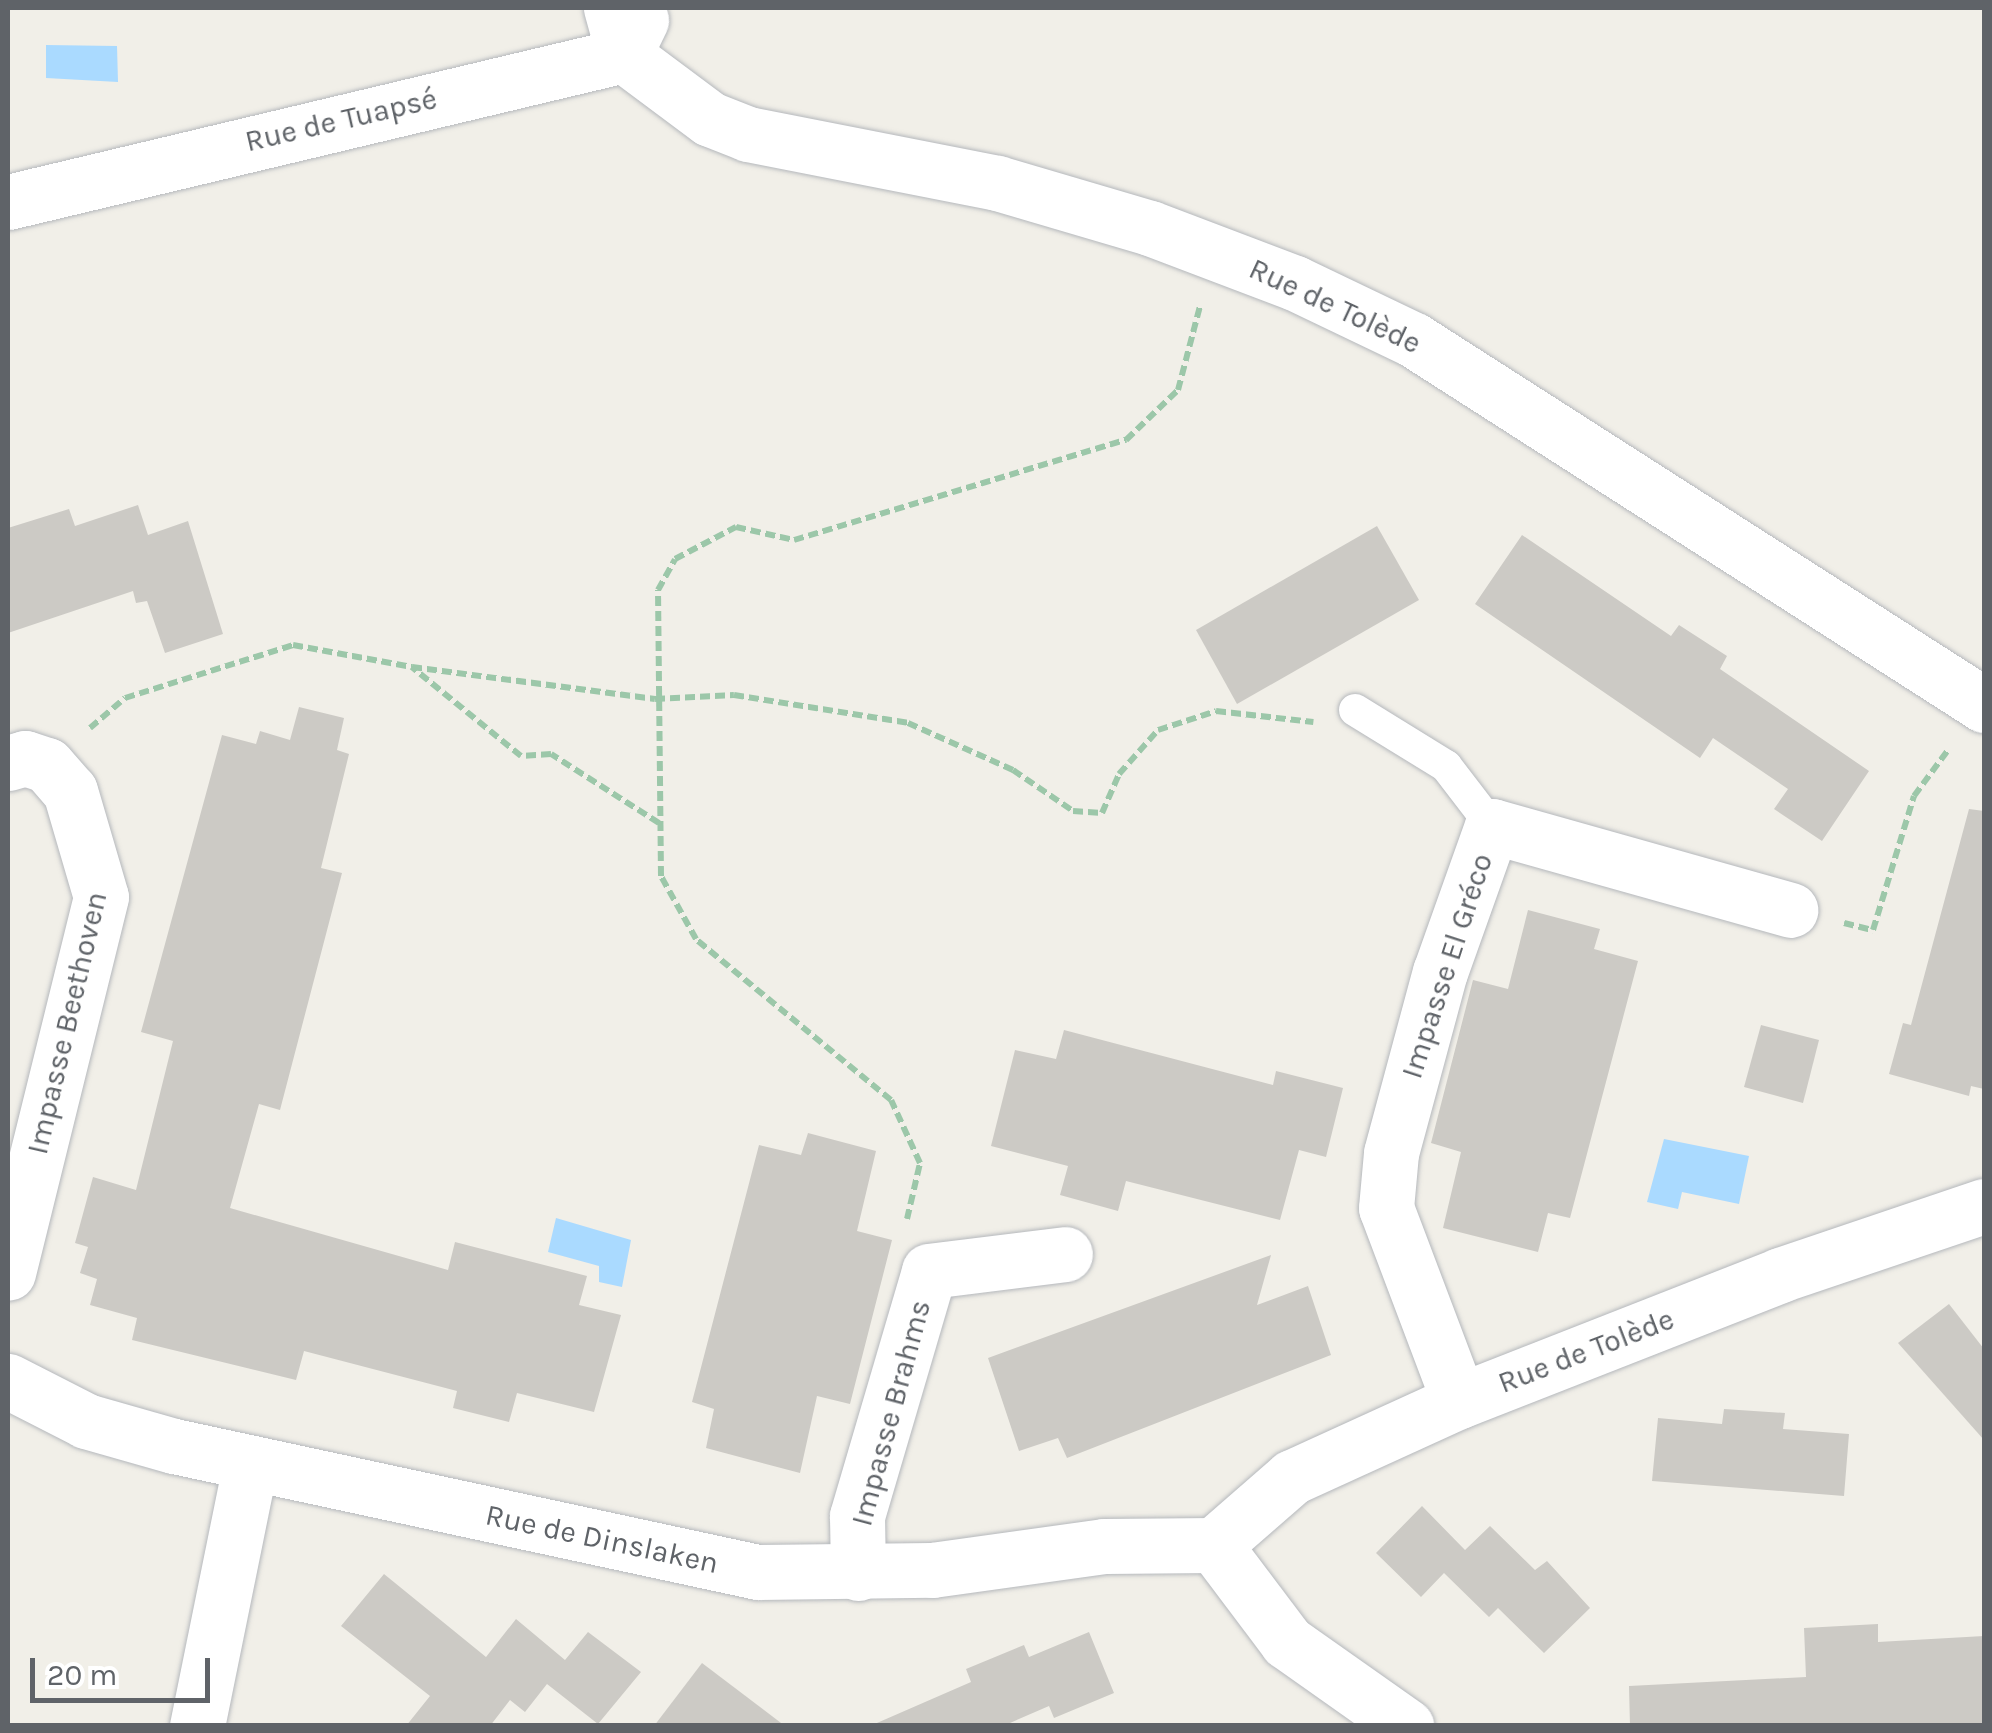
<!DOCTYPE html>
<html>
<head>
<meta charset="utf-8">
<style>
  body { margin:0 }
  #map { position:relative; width:1992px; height:1733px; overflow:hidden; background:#f1efe8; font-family:Karla,sans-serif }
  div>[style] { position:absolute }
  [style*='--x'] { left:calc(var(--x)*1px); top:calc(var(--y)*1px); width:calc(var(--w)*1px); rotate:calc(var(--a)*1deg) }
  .water>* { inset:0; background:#aadaff }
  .building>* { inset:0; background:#cccac5 }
  .path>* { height:6px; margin-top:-3px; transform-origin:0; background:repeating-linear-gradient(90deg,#9cc7a9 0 10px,transparent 0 15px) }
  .roads { filter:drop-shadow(0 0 2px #b5b8bc) drop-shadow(0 0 2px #b5b8bc) }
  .service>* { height:32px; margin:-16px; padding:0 16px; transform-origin:16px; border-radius:16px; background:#fff }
  .minor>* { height:55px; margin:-27.5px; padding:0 27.5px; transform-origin:27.5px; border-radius:27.5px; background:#fff }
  span { translate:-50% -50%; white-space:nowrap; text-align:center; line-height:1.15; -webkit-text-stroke:8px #fff; paint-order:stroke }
  .street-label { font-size:30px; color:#5f6368 }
  .frame { position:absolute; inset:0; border:10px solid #5f6368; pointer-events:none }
  .scale { position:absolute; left:30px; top:1658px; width:180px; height:45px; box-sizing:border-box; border:5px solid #5f6368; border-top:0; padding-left:12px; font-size:30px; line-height:35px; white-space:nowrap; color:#5f6368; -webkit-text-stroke:8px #fff; paint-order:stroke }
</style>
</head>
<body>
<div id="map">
  <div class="water">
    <div style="clip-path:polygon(46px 45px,117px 46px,118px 82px,46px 78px)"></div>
    <div style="clip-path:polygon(1664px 1139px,1749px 1156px,1739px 1204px,1682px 1192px,1678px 1209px,1647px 1202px)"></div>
    <div style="clip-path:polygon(556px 1218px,631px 1240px,622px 1287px,599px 1282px,599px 1266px,548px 1252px)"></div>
  </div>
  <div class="building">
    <div style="clip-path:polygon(138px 505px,148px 535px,188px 521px,223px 634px,165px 653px,147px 601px,136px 603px,133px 591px,8px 633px,8px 528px,69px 509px,75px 526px)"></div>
    <div style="clip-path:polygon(1377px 526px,1419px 600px,1237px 704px,1196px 630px)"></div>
    <div style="clip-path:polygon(1522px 535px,1671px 636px,1679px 625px,1727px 656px,1720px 669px,1869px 771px,1822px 841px,1774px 809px,1788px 789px,1713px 738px,1700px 758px,1475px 604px)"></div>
    <div style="clip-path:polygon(299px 707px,344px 718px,337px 750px,349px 754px,321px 868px,342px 873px,280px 1110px,259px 1104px,230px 1208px,448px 1270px,455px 1242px,587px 1276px,579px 1305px,621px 1315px,594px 1412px,517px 1393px,509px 1422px,453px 1408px,457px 1391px,304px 1351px,296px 1380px,132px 1340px,137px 1318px,90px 1305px,97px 1279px,80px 1273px,88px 1247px,75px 1243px,93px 1177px,136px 1190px,173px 1041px,141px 1032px,222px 735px,256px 744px,260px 731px,290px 740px)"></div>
    <div style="clip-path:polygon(1969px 809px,1984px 811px,1984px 1089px,1971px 1086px,1969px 1096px,1889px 1074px,1903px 1023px,1911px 1025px)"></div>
    <div style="clip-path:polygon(1528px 910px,1600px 929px,1594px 949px,1638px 961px,1570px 1218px,1548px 1213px,1538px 1252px,1443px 1228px,1461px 1152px,1431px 1143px,1473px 980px,1508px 989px)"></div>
    <div style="clip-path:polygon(1761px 1025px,1819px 1040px,1803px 1103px,1744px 1087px)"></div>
    <div style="clip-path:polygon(1064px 1030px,1273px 1085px,1276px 1071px,1343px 1088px,1326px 1157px,1299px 1150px,1280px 1220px,1126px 1181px,1118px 1211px,1060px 1195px,1068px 1166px,991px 1146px,1015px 1050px,1056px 1059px)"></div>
    <div style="clip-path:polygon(808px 1133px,876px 1151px,857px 1231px,892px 1240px,850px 1404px,817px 1396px,800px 1473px,706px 1448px,714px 1409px,692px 1402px,759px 1145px,801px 1155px)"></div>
    <div style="clip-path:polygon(1271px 1255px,1257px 1305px,1308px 1286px,1331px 1355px,1067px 1458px,1058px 1438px,1019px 1451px,988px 1358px)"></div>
    <div style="clip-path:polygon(1949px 1304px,1984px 1349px,1984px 1440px,1898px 1343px)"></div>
    <div style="clip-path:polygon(1724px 1409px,1785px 1413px,1783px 1429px,1849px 1434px,1844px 1496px,1652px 1481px,1658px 1418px,1722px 1424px)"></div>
    <div style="clip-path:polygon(1422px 1506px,1465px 1550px,1490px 1526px,1535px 1570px,1547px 1561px,1590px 1608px,1544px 1653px,1498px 1608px,1489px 1617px,1444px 1573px,1421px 1597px,1376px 1553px)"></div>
    <div style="clip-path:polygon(384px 1574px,486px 1657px,516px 1619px,565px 1660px,588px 1632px,641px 1672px,598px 1724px,547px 1684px,525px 1712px,510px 1700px,490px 1726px,406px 1726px,430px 1696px,341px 1626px)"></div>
    <div style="clip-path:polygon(1878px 1624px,1878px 1642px,1984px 1636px,1984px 1726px,1630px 1726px,1629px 1686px,1806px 1677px,1804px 1628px)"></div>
    <div style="clip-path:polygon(1089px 1632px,1114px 1693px,1054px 1718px,1049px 1706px,1003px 1726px,870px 1726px,971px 1682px,966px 1669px,1024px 1645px,1029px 1657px)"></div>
    <div style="clip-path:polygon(702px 1663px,785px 1726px,654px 1726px)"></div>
  </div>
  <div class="path">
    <div style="--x:90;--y:728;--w:46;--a:-40.6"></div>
    <div style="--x:125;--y:698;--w:176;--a:-17.5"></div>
    <div style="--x:293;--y:645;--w:121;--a:10.5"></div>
    <div style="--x:659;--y:823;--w:128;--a:-147.4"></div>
    <div style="--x:551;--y:754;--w:30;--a:176"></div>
    <div style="--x:521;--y:756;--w:141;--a:-140.8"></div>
    <div style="--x:412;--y:667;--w:245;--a:7.5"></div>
    <div style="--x:655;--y:699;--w:79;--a:-2.9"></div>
    <div style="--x:734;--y:695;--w:176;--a:9.1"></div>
    <div style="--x:908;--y:723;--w:115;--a:24.1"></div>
    <div style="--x:1013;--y:770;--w:73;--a:34.3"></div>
    <div style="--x:1073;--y:811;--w:29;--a:4"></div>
    <div style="--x:1102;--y:813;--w:43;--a:-66.4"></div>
    <div style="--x:1119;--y:774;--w:59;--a:-48.4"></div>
    <div style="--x:1158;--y:730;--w:61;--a:-18.1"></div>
    <div style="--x:1216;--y:711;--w:98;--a:6.5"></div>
    <div style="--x:1844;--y:923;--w:30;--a:14"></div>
    <div style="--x:1873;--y:930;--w:140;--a:-73"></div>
    <div style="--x:1914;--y:796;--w:57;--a:-53.5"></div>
    <div style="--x:907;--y:1219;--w:57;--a:-76.9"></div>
    <div style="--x:920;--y:1163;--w:69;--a:-114.7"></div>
    <div style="--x:891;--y:1100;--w:253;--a:-140.5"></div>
    <div style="--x:696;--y:939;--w:72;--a:-119.1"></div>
    <div style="--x:661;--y:876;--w:286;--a:-90.6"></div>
    <div style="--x:658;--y:590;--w:35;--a:-61"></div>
    <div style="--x:675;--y:559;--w:69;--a:-27.7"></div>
    <div style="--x:736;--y:527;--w:59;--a:12.6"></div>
    <div style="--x:794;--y:540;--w:347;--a:-16.8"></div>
    <div style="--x:1126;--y:440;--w:72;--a:-43.9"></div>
    <div style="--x:1178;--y:390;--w:87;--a:-75.3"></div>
  </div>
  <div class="roads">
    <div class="service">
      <div style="--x:1355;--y:710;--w:107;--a:31.6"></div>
      <div style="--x:1446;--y:766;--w:76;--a:52.5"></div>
    </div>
    <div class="minor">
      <div style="--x:611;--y:8;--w:49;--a:74.5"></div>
      <div style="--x:624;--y:55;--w:107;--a:36.7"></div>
      <div style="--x:710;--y:119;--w:41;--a:21.5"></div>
      <div style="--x:748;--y:134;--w:254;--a:11.1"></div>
      <div style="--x:997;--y:183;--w:159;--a:16.4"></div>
      <div style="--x:1150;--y:228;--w:155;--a:20.8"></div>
      <div style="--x:1295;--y:283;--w:132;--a:25.6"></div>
      <div style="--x:1414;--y:340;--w:677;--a:32.63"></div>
      <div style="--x:8;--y:202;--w:633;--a:-13.42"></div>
      <div style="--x:624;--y:55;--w:39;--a:-64"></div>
      <div style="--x:8;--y:763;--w:18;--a:-16"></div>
      <div style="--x:25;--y:758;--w:23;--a:18"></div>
      <div style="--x:47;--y:765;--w:35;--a:49"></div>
      <div style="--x:70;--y:791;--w:110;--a:73.7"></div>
      <div style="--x:101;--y:897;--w:387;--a:103.9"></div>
      <div style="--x:8;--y:1381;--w:88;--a:27.1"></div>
      <div style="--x:86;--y:1421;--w:91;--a:15.9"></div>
      <div style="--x:174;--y:1446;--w:597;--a:12.18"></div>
      <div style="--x:758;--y:1572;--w:174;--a:-0.7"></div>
      <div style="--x:932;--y:1570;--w:174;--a:-7.9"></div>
      <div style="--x:1104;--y:1546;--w:110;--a:-0.5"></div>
      <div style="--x:1459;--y:1401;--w:206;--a:-110.7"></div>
      <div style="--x:1386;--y:1208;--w:55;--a:-84.8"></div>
      <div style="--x:1391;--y:1153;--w:188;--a:-74.9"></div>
      <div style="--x:1440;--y:972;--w:155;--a:-70.4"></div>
      <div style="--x:1492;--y:826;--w:310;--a:15.7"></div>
      <div style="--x:1214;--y:1545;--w:103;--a:-41.1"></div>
      <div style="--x:1292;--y:1477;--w:183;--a:-24.5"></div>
      <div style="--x:1459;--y:1401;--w:345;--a:-21.4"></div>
      <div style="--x:1780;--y:1275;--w:215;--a:-18.7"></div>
      <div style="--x:1214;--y:1545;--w:121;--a:53"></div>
      <div style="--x:1287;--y:1642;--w:146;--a:35.2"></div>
      <div style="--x:858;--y:1573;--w:57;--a:-91"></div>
      <div style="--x:857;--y:1516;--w:255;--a:-73.6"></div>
      <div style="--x:929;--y:1271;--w:137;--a:-7.1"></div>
      <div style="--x:197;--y:1726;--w:266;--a:-78.5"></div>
    </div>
  </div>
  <div class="street-label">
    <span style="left:341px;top:120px;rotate:-13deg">Rue de Tuapsé</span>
    <span style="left:1335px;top:306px;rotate:25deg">Rue de Tolède</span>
    <span style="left:1447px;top:966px;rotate:-72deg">Impasse El Gréco</span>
    <span style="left:67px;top:1023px;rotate:-77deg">Impasse Beethoven</span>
    <span style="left:1586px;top:1351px;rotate:-21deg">Rue de Tolède</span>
    <span style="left:891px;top:1413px;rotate:-75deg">Impasse Brahms</span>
    <span style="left:602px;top:1539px;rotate:12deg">Rue de Dinslaken</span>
  </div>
  <div class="frame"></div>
  <div class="scale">20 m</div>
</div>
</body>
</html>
